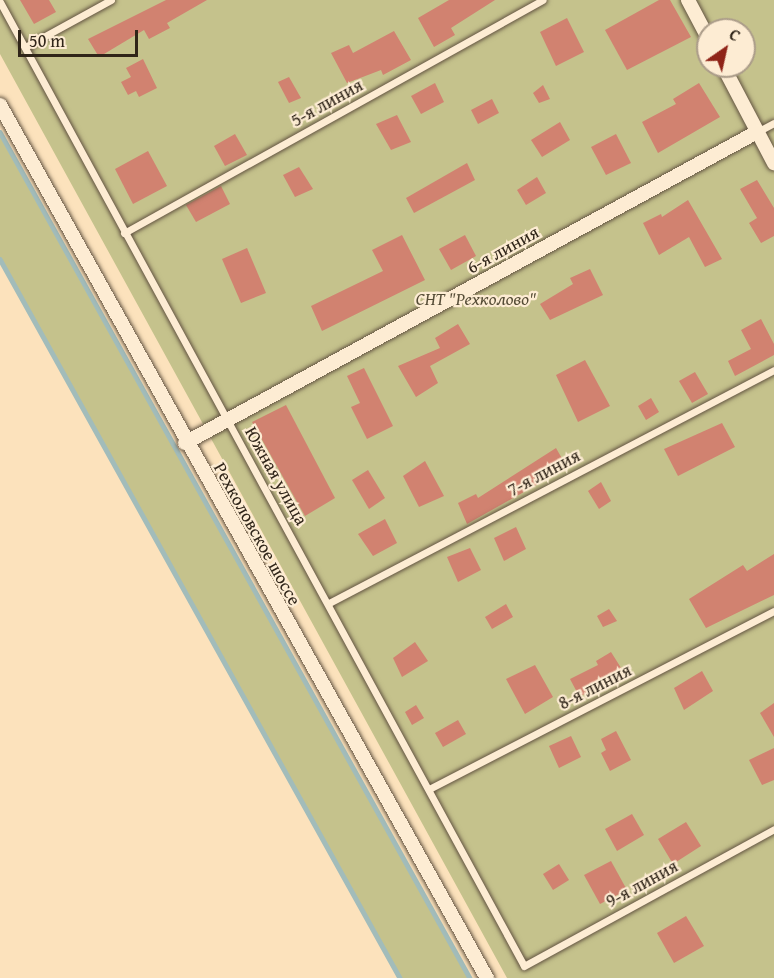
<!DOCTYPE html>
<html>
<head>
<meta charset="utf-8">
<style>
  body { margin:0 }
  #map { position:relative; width:774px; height:978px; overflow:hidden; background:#fce2bc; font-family:"Gentium Book Plus",serif }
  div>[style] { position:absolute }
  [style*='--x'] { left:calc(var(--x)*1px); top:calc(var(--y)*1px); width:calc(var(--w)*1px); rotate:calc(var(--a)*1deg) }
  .green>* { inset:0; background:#c5c28c }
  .stream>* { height:4.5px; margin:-2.25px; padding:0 2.25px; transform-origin:2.25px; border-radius:2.25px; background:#a2bcba }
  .building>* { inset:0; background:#d18270 }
  .roads { filter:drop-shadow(0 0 2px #635442) drop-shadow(0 0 2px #635442) }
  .lane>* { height:7px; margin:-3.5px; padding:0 3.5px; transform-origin:3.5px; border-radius:3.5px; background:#fdecd3 }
  .street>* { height:14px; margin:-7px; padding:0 7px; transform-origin:7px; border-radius:7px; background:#fdecd3 }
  span { translate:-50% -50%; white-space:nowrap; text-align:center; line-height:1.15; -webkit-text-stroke:4.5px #fdecd3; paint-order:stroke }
  .street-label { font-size:18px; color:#302519 }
  .park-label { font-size:18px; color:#554c36; font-style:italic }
  .north { position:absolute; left:696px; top:18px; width:60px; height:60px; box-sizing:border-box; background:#fdecd3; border:2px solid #ab9c89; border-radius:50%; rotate:34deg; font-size:16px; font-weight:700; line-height:24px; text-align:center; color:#302519 }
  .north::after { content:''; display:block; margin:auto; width:21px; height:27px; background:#8f2418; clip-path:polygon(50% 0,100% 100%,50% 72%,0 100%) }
  .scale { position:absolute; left:18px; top:30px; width:120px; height:27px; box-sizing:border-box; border:3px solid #302519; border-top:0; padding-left:8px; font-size:18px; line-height:21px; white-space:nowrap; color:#302519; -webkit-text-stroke:4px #fdecd3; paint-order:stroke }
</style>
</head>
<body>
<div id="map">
  <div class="green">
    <div style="clip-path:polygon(evenodd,0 0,774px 0,774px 978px,507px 978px,0 54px,0 0,708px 30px,744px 30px,744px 66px,708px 66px,708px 30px)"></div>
    <div style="clip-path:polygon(0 132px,470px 978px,400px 978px,0 259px)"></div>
  </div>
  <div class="stream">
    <div style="--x:0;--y:132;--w:968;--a:60.95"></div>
    <div style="--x:0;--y:259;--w:823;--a:60.91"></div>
  </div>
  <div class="building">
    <div style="clip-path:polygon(20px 0,49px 0,56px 12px,34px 24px)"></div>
    <div style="clip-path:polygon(166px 0,207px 0,167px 23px,170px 28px,149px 39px,144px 30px,99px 57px,88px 39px)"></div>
    <div style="clip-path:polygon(449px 0,495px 0,451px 28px,455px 35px,434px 47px,418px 18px)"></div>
    <div style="clip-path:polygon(659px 0,670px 0,691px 37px,627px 70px,605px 30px)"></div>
    <div style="clip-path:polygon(567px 18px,584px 52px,556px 66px,540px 32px)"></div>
    <div style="clip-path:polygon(394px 31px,411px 60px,383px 75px,381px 70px,347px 83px,331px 53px,349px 45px,353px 53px)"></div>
    <div style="clip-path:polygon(143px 59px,157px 88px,139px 97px,136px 91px,128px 95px,121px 82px,131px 77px,126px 68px)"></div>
    <div style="clip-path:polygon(289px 77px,301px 98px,289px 103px,278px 82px)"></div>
    <div style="clip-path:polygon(435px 83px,444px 102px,421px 114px,411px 96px)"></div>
    <div style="clip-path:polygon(699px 83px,720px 117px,658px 153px,642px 122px,676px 104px,673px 99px)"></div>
    <div style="clip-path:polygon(543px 85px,550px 99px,539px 103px,533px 93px)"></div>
    <div style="clip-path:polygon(492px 99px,499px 113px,478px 124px,471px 110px)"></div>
    <div style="clip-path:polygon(397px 115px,411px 142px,391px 150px,376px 124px)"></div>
    <div style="clip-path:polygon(560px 122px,570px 140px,542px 157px,531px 140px)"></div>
    <div style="clip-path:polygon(235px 134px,247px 155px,225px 166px,214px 146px)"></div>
    <div style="clip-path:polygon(616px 134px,631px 163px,606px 175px,591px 147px)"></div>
    <div style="clip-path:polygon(148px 151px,167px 186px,133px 204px,115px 169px)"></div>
    <div style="clip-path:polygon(467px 163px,475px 180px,414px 213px,406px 198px)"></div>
    <div style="clip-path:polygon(299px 167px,313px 189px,295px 197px,283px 175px)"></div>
    <div style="clip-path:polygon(537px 177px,546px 193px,526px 205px,517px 190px)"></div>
    <div style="clip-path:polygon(757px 180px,774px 208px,774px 236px,761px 243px,749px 223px,757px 218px,740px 189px)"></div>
    <div style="clip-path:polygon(221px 186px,230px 204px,196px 222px,186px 205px)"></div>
    <div style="clip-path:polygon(688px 200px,722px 259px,705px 267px,689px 237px,659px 255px,643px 223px,661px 214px,662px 217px)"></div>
    <div style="clip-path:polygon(402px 235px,425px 280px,322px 331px,311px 306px,383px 271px,372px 250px)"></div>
    <div style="clip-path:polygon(465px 235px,476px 256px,451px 270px,439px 249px)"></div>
    <div style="clip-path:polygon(247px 248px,266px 293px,241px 303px,222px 259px)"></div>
    <div style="clip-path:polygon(590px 269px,603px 295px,550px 320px,540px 304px,573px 284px,570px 278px)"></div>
    <div style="clip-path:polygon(761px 319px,774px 344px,774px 355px,735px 376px,728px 361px,751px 349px,741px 330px)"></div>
    <div style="clip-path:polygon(458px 324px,470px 344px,430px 366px,438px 383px,416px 397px,398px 366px,440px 348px,435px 338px)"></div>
    <div style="clip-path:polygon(585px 360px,610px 406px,578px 422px,556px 375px)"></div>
    <div style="clip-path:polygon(364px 368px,393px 426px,367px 439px,351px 407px,360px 403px,347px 376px)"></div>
    <div style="clip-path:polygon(695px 372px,708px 394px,692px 403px,679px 381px)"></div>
    <div style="clip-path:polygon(651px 398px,659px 412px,646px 420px,638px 406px)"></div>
    <div style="clip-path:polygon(286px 405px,335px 498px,305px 516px,252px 422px)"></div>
    <div style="clip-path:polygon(722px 423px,735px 447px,678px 476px,664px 449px)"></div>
    <div style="clip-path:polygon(556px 448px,564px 462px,535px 477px,538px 484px,467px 524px,458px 503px,476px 494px,478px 498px)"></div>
    <div style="clip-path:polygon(425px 461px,444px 496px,419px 507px,403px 476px)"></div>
    <div style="clip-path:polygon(368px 470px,385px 498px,369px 509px,352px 480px)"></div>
    <div style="clip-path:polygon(601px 482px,611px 501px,599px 509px,588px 491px)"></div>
    <div style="clip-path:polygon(385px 519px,397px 543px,373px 556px,358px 534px)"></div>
    <div style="clip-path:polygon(516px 527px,526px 549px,504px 561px,494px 538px)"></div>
    <div style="clip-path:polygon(470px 548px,481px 570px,458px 582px,447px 557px)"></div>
    <div style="clip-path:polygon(774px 554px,774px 595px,706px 628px,689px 599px,743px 565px,747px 571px)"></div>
    <div style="clip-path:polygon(506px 604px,513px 617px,492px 629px,485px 617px)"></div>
    <div style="clip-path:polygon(609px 609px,617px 621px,603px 627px,597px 616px)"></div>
    <div style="clip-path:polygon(415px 642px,428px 661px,402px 677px,393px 658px)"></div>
    <div style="clip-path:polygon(611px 652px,623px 671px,592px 692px,579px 696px,570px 679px,598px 665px,596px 661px)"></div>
    <div style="clip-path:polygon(535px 665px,553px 697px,525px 714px,506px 679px)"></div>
    <div style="clip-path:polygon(702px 671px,713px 691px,684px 710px,674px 688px)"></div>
    <div style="clip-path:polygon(774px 703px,774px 737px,760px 713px)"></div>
    <div style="clip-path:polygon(416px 705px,424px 718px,412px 725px,405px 712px)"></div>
    <div style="clip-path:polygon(458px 720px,466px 734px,443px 747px,435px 733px)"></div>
    <div style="clip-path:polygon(616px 731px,631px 760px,610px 771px,601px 753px,606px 750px,601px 739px)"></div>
    <div style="clip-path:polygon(571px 736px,581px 757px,559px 768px,549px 746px)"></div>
    <div style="clip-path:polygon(774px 748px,774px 780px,762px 785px,749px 760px)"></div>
    <div style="clip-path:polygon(632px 814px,644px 835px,617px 851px,605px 829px)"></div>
    <div style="clip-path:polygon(686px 822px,701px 846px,673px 864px,658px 839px)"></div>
    <div style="clip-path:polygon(611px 861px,627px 890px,600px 904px,584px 875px)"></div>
    <div style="clip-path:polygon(559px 864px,569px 880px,553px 890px,543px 874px)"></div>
    <div style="clip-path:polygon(686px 916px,704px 946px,674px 963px,657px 933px)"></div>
  </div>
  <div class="roads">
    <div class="lane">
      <div style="--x:0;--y:2;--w:1097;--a:61.47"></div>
      <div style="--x:524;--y:966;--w:285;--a:-28.7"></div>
      <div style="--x:25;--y:47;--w:98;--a:-28.7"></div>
      <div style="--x:757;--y:132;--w:19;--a:-28"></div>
      <div style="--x:124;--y:233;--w:479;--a:-29.1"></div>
      <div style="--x:329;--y:603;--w:502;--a:-27.64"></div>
      <div style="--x:429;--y:789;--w:388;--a:-27.3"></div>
    </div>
    <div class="street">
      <div style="--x:688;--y:0;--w:43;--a:62.2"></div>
      <div style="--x:723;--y:66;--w:110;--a:62.3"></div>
      <div style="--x:0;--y:105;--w:1000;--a:60.85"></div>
      <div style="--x:185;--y:443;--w:651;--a:-28.53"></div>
    </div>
  </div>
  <div class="street-label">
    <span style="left:327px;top:103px;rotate:-29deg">5-я линия</span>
    <span style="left:503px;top:250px;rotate:-29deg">6-я линия</span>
    <span style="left:544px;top:473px;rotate:-28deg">7-я линия</span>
    <span style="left:276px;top:476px;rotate:61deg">Южная улица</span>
    <span style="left:257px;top:534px;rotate:61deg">Рехколовское шоссе</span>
    <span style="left:595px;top:687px;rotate:-27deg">8-я линия</span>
    <span style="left:642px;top:884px;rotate:-29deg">9-я линия</span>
  </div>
  <div class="park-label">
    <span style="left:476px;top:299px">СНТ "Рехколово"</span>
  </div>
  <div class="north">С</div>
  <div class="scale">50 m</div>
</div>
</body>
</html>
